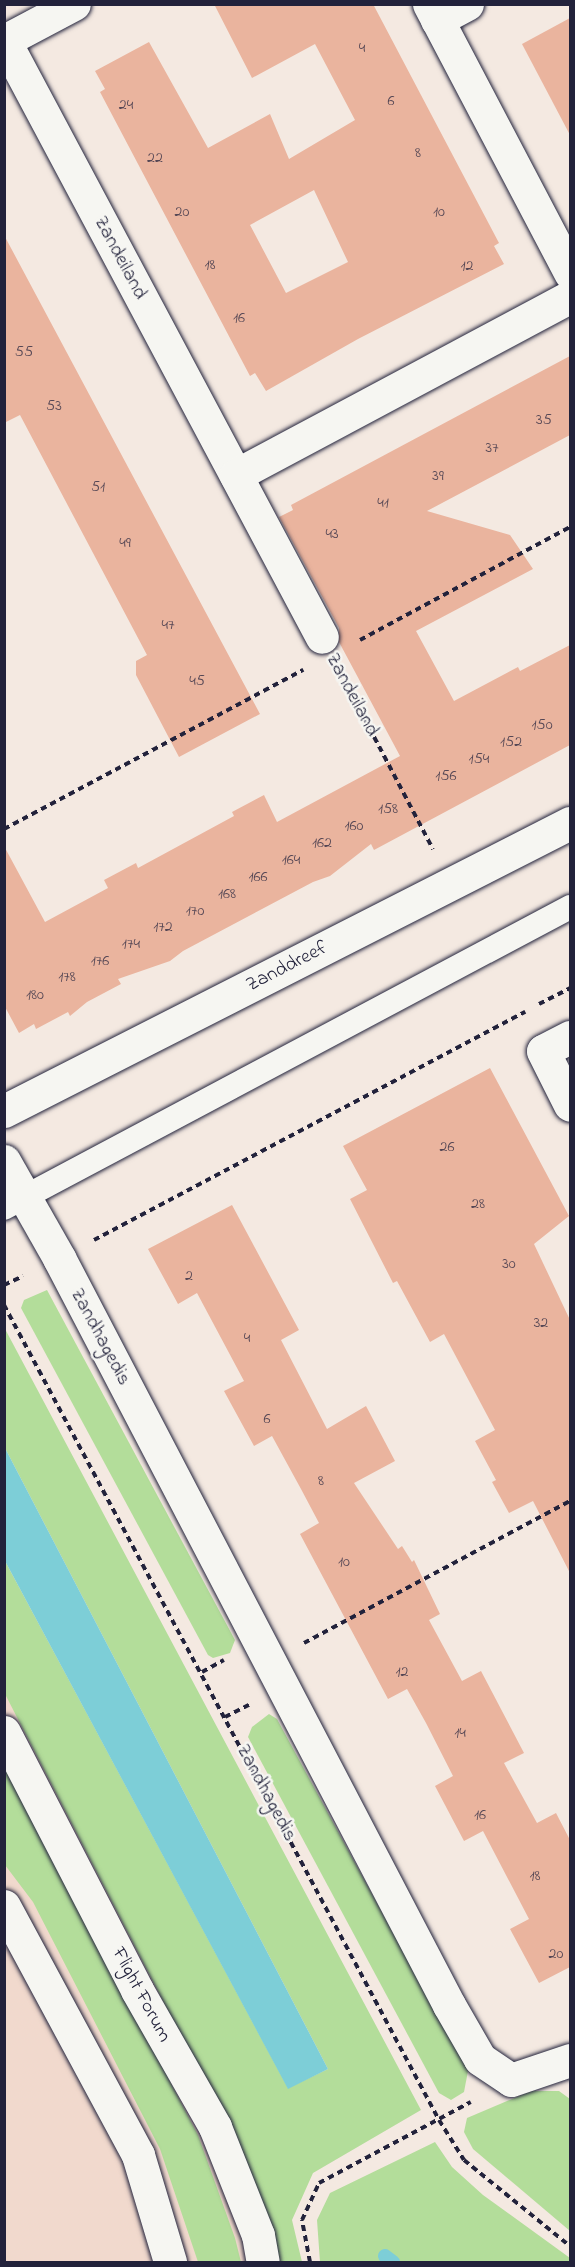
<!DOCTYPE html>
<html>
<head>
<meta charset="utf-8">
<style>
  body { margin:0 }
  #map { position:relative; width:575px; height:2267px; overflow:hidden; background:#f4e9e1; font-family:"Indie Flower",sans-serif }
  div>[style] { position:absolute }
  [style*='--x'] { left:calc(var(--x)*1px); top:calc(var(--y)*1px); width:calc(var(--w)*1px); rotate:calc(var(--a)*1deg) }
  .built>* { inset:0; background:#f1d9cd }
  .green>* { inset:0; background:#b3dd9a }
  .water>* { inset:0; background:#7dced7 }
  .stream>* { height:14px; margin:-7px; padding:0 7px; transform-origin:7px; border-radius:7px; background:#7dced7 }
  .building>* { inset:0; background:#eab49e }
  .path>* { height:4px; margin-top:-2px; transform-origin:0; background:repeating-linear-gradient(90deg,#22223b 0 6px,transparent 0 10.5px) }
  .roads { filter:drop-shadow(0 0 2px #22223b) drop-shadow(0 0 2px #22223b) }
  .lane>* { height:24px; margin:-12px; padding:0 12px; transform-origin:12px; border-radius:12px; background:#f6f6f2 }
  .street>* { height:33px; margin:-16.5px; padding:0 16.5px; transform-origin:16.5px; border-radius:16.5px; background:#f6f6f2 }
  .secondary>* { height:33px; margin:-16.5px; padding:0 16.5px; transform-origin:16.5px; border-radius:16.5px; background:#f6f6f2 }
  span { translate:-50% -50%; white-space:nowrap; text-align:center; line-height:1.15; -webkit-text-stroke:5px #f6f6f2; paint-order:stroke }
  .number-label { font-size:16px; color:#544654 }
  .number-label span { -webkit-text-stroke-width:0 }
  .street-label { font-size:20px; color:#22223b }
  .frame { position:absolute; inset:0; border:6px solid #22223b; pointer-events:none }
</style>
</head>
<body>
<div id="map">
  <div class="built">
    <div style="clip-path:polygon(4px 1642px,295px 2262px,5px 2262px)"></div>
  </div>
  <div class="green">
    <div style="clip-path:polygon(47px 1290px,235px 1640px,230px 1653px,213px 1658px,208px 1655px,21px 1308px,24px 1300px)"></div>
    <div style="clip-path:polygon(4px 1327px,421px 2110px,313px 2173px,292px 2220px,302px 2262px,276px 2262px,271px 2239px,247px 2163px,230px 2123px,200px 2073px,5px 1694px,5px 1561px,288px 2088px,328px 2069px,5px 1448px)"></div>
    <div style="clip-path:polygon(269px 1714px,277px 1719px,468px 2071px,464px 2092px,451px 2100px,439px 2093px,248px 1737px,252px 1727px)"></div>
    <div style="clip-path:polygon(4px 1765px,198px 2135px,235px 2238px,241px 2262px,198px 2262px,160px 2149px,33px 1902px,5px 1865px)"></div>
    <div style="clip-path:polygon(531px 2091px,559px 2091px,570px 2099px,570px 2231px,473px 2149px,464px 2132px,467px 2118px)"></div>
    <div style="clip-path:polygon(435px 2142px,452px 2167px,483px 2195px,570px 2258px,570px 2262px,320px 2262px,317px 2220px,330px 2193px)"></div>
  </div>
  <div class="water">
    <div style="clip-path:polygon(5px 1448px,328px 2069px,288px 2089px,5px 1561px)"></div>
  </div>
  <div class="stream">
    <div style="--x:385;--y:2256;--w:10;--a:37"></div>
  </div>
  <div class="building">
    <div style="clip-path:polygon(evenodd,214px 4px,373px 4px,499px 243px,494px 246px,504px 264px,358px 339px,266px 391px,255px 373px,250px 376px,100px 92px,105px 89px,95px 71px,149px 42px,208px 148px,270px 114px,289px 159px,355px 120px,315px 44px,252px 78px,214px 4px,314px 190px,348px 262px,286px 293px,250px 225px,314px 190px)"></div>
    <div style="clip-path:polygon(570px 18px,570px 135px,522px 44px)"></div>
    <div style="clip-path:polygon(4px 235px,260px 714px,179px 757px,136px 675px,136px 661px,147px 655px,20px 415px,4px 423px)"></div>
    <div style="clip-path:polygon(570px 356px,570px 435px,427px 511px,510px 535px,533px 569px,416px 631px,454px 701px,518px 667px,520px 671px,570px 645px,570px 745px,374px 850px,371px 844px,330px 876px,313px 882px,183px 951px,170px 961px,118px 979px,121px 984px,87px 1002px,70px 1016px,68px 1012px,36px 1029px,34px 1024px,19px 1033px,4px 1005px,4px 846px,45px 922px,108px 888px,104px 880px,136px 863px,138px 868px,234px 816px,232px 812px,264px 795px,277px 822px,400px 756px,339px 642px,339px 628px,279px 517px,293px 510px,291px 505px)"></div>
    <div style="clip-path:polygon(490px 1068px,569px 1216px,534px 1244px,570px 1320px,570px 1573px,533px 1501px,509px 1513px,492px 1482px,496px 1480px,475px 1441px,495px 1430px,444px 1334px,430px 1342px,397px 1281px,393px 1283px,350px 1199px,367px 1190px,343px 1146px)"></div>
    <div style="clip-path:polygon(232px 1205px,299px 1330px,281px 1340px,327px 1429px,366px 1406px,395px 1461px,354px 1483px,398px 1549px,402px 1546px,412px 1562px,414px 1560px,440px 1614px,429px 1620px,462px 1681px,481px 1671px,524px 1753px,504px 1763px,537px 1823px,556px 1813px,570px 1840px,570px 1967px,539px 1983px,510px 1929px,529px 1919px,483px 1831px,464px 1841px,435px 1786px,453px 1776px,426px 1723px,407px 1689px,388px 1699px,300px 1534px,319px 1523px,301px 1489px,272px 1436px,254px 1446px,224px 1391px,244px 1381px,197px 1293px,178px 1304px,148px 1249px)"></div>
  </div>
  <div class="path">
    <div style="--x:360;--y:640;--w:238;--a:-28.3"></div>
    <div style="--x:340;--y:672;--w:200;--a:62.3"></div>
    <div style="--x:4;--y:829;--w:339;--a:-28"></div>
    <div style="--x:539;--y:1004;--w:35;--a:-27"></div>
    <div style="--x:94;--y:1240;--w:488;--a:-27.9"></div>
    <div style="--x:4;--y:1285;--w:21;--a:-25"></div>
    <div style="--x:4;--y:1305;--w:924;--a:61.91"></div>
    <div style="--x:439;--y:2120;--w:47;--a:58"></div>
    <div style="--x:464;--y:2160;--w:136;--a:39.1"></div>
    <div style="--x:304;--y:1643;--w:302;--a:-28.1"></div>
    <div style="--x:202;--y:1672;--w:25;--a:-29"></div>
    <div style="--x:225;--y:1717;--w:27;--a:-27"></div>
    <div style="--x:310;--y:2262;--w:43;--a:-100.8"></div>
    <div style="--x:302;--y:2220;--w:41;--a:-65.3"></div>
    <div style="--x:319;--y:2183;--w:172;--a:-28.1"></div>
  </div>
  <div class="roads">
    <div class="lane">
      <div style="--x:4;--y:1208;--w:641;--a:-28"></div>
    </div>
    <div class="street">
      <div style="--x:429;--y:4;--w:304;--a:62.3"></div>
      <div style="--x:437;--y:20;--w:34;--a:-28"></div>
      <div style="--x:4;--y:40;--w:676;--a:61.96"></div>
      <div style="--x:4;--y:41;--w:79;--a:-27.9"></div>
      <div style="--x:236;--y:475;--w:378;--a:-28.1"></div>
      <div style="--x:570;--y:1037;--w:30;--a:153"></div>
      <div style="--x:543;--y:1051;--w:60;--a:63.4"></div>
      <div style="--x:4;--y:1111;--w:635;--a:-26.97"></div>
      <div style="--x:4;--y:1161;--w:112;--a:60.4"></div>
      <div style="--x:59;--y:1258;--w:843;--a:62.43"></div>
      <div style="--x:449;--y:2005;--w:62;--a:60.1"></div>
      <div style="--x:480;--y:2059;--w:37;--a:34"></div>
      <div style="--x:511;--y:2080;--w:62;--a:-18.7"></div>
      <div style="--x:4;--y:1732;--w:290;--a:62.7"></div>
      <div style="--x:137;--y:1990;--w:158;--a:60.3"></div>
      <div style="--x:215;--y:2127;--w:116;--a:68.3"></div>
      <div style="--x:258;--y:2235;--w:27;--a:80"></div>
    </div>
    <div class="secondary">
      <div style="--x:4;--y:1906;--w:283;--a:61.7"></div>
      <div style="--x:138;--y:2155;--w:112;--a:73.3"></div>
    </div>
  </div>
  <div class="number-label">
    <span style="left:362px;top:48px">4</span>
    <span style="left:391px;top:101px">6</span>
    <span style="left:126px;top:105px">24</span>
    <span style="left:418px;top:153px">8</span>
    <span style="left:155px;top:158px">22</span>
    <span style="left:182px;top:212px">20</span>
    <span style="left:439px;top:212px">10</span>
    <span style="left:210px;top:265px">18</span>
    <span style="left:467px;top:266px">12</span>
    <span style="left:239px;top:318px">16</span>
    <span style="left:24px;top:352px">55</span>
    <span style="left:54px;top:406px">53</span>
    <span style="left:544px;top:420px">35</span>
    <span style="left:492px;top:448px">37</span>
    <span style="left:438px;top:476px">39</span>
    <span style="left:98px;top:487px">51</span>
    <span style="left:383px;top:503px">41</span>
    <span style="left:332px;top:534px">43</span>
    <span style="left:125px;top:543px">49</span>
    <span style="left:168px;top:625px">47</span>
    <span style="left:197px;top:681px">45</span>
    <span style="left:542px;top:725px">150</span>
    <span style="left:511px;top:742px">152</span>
    <span style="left:479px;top:759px">154</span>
    <span style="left:446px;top:776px">156</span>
    <span style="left:388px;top:809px">158</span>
    <span style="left:354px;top:826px">160</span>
    <span style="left:322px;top:843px">162</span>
    <span style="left:291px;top:860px">164</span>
    <span style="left:258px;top:877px">166</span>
    <span style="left:227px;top:894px">168</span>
    <span style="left:195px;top:911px">170</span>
    <span style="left:163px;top:927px">172</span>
    <span style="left:131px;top:944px">174</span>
    <span style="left:100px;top:961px">176</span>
    <span style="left:67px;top:977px">178</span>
    <span style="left:35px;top:995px">180</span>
    <span style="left:447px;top:1147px">26</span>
    <span style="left:478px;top:1204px">28</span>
    <span style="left:509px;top:1264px">30</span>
    <span style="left:189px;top:1276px">2</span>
    <span style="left:541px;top:1323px">32</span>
    <span style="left:247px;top:1338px">4</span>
    <span style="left:267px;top:1419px">6</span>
    <span style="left:321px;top:1481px">8</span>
    <span style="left:344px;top:1562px">10</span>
    <span style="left:402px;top:1672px">12</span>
    <span style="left:460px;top:1733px">14</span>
    <span style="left:480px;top:1815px">16</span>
    <span style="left:535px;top:1876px">18</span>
    <span style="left:556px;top:1954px">20</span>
  </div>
  <div class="street-label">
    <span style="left:120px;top:258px;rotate:62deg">Zandeiland</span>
    <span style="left:352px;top:695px;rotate:62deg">Zandeiland</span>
    <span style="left:287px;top:967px;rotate:-27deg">Zanddreef</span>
    <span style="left:100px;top:1337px;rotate:62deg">Zandhagedis</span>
    <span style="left:266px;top:1793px;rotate:62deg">Zandhagedis</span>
    <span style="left:141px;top:1995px;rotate:62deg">Flight Forum</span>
  </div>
  <div class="frame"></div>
</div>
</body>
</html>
